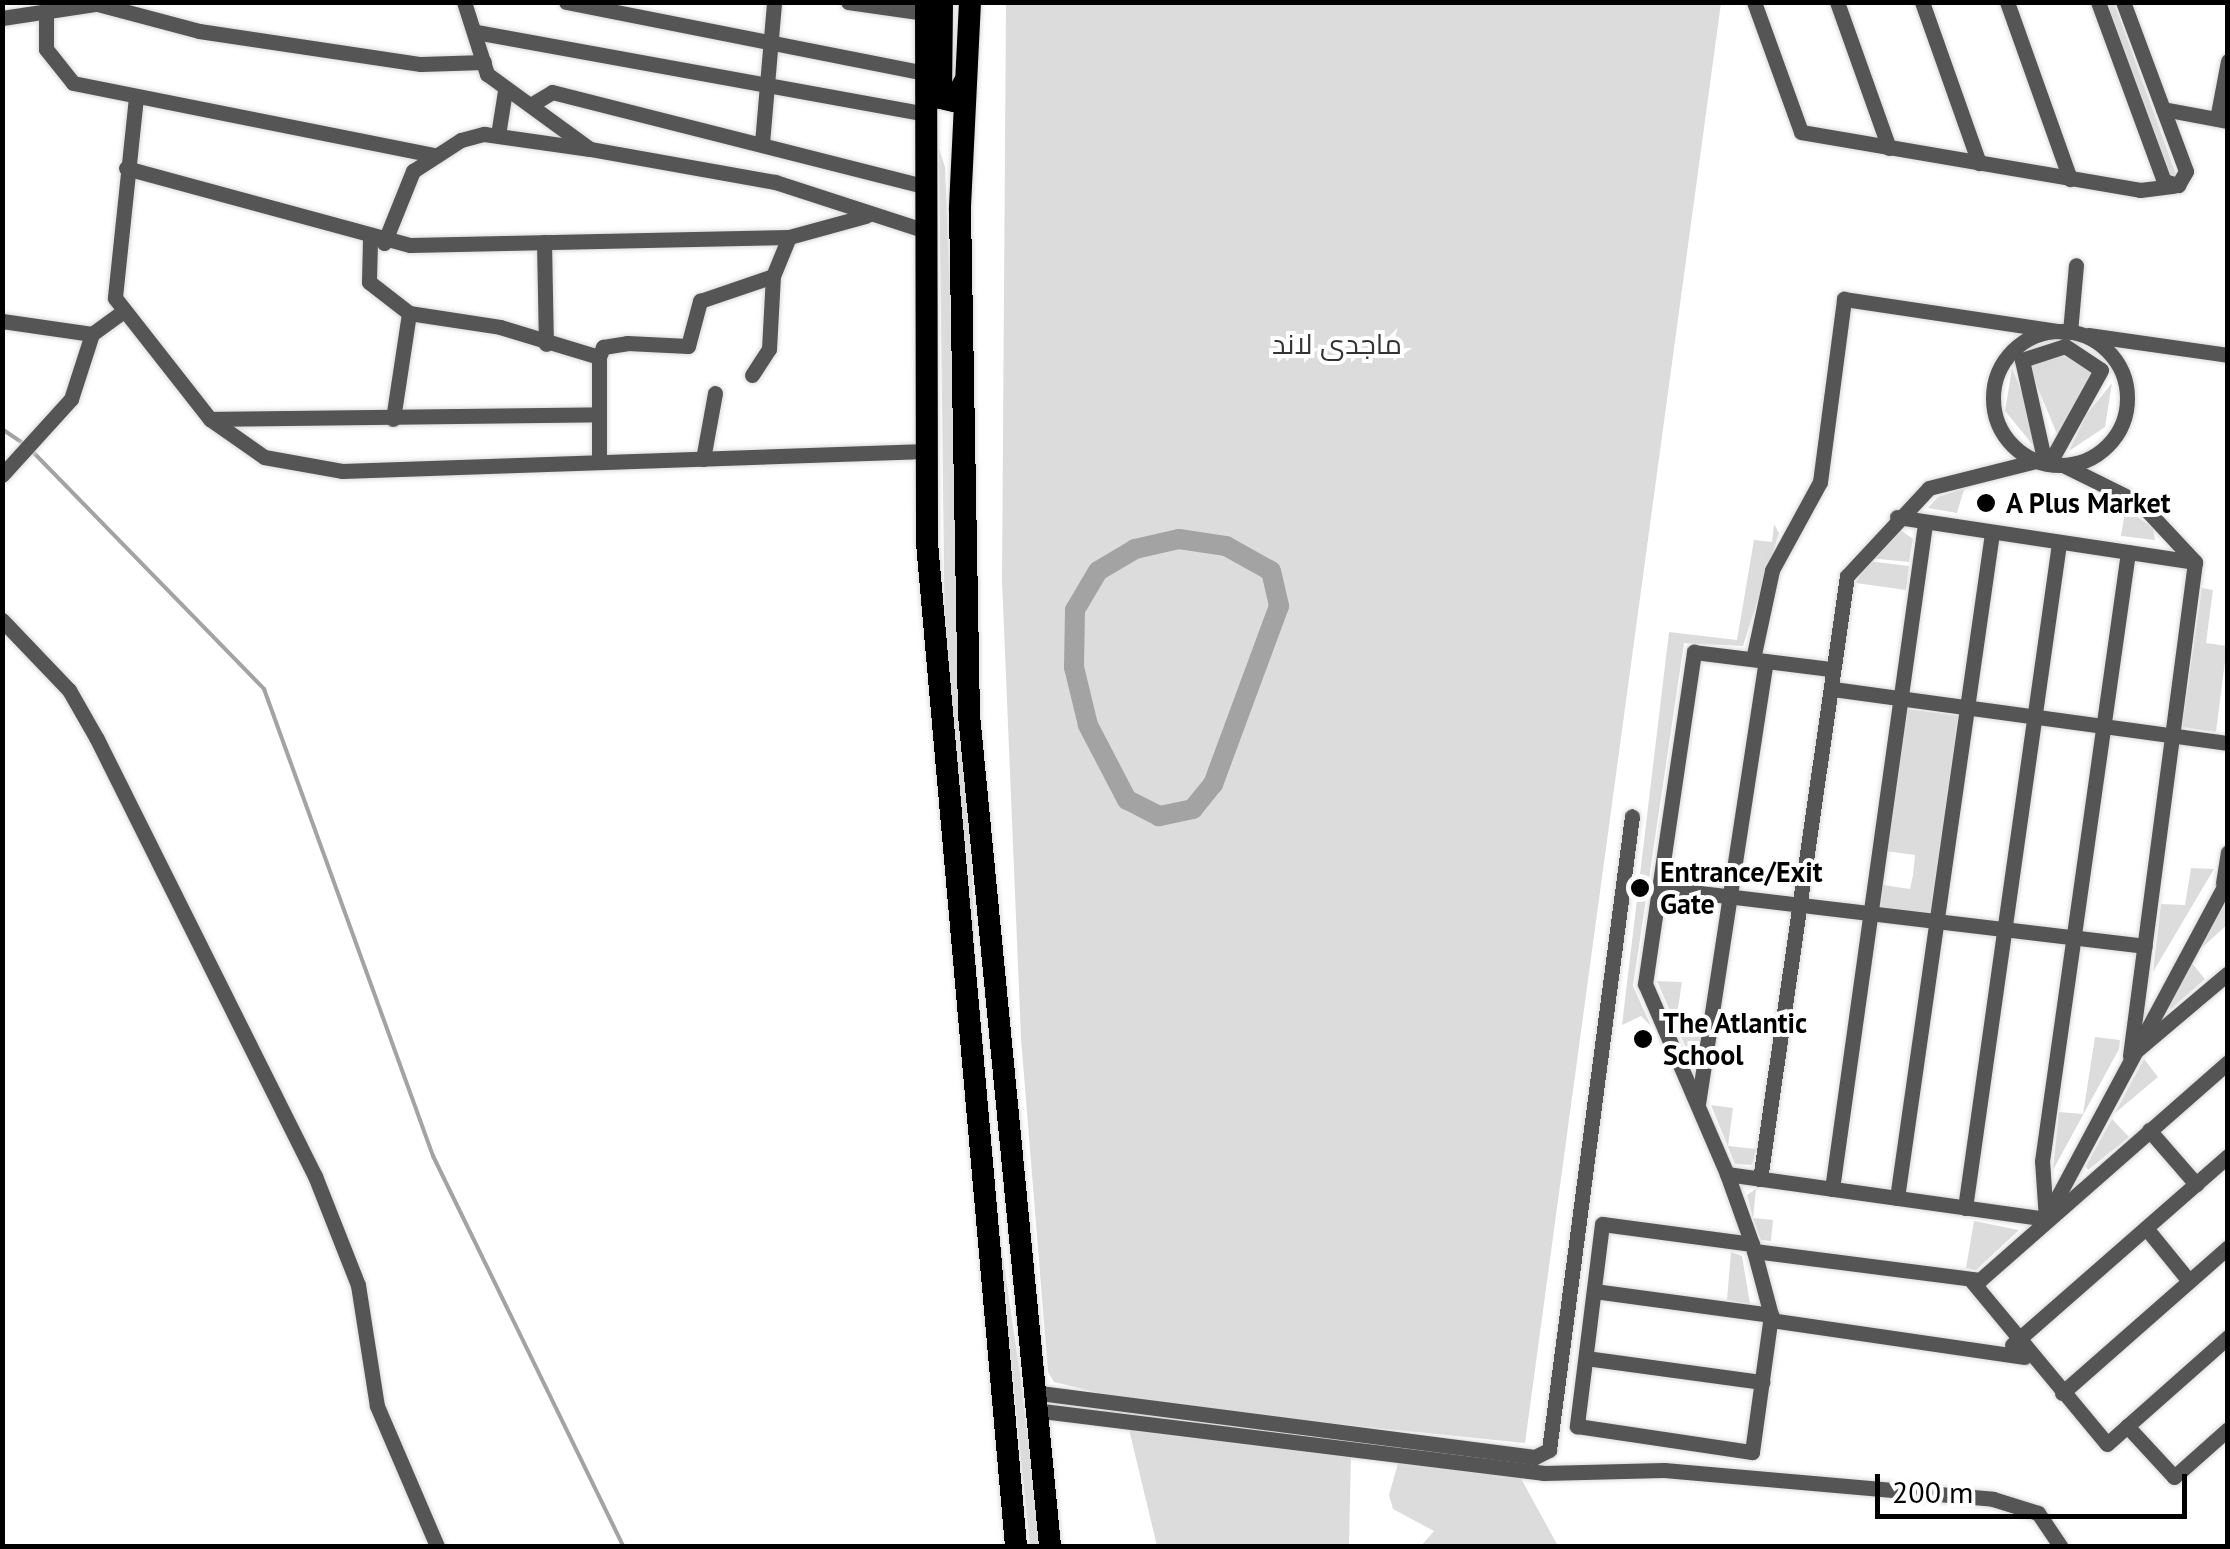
<!DOCTYPE html>
<html>
<head>
<meta charset="utf-8">
<style>
  body { margin:0 }
  #map { position:relative; width:2230px; height:1549px; overflow:hidden; background:#fff; font-family:"PT Sans",Cairo,sans-serif }
  div>[style] { position:absolute }
  [style*='--x'] { left:calc(var(--x)*1px); top:calc(var(--y)*1px); width:calc(var(--w)*1px); rotate:calc(var(--a)*1deg) }
  .green>* { inset:0; background:#dcdcdc }
  .stream>* { height:4px; margin:-2px; padding:0 2px; transform-origin:2px; border-radius:2px; background:#a3a3a3 }
  .river>* { height:20px; margin:-10px; padding:0 10px; transform-origin:10px; border-radius:10px; background:#a3a3a3 }
  .roads { filter:drop-shadow(0 0 2px #dbdbdb) drop-shadow(0 0 2px #dbdbdb) }
  .minor>* { height:15px; margin:-7.5px; padding:0 7.5px; transform-origin:7.5px; border-radius:7.5px; background:#555 }
  .minor>.ring { margin:-7.5px; padding:0; box-sizing:content-box; background:none; border:15px solid #555; border-radius:50% }
  .highway>* { height:22px; margin:-11px; padding:0 11px; transform-origin:11px; border-radius:11px; background:#000 }
  .dots>* { width:28px; height:28px; translate:-50% -50%; box-sizing:border-box; border:5px solid #fff; border-radius:50% }
  span { translate:-50% -50%; white-space:nowrap; text-align:center; line-height:1.15; -webkit-text-stroke:8px #fff; paint-order:stroke }
  .park-label { font-size:28px; color:#333 }
  .poi-label { font-size:28px; color:#000; font-weight:700 }
  .left { translate:0 -50%; text-align:left }
  .frame { position:absolute; inset:0; border:5px solid #000; pointer-events:none }
  .scale { position:absolute; left:1875px; top:1474px; width:312px; height:45px; box-sizing:border-box; border:5px solid #000; border-top:0; padding-left:12px; font-size:30px; line-height:35px; white-space:nowrap; color:#000; -webkit-text-stroke:8px #fff; paint-order:stroke }
</style>
</head>
<body>
<div id="map">
  <div class="green">
    <div style="clip-path:polygon(1006px 3px,1721px 3px,1525px 1443px,1149px 1405px,1054px 1382px,1048px 1372px,1021px 1038px,1002px 580px)"></div>
    <div style="clip-path:polygon(2106px 3px,2114px 3px,2177px 177px,2170px 177px)"></div>
    <div style="clip-path:polygon(939px 149px,945px 167px,981px 1114px,945px 651px)"></div>
    <div style="clip-path:polygon(2061px 352px,2097px 370px,2057px 434px,2027px 362px)"></div>
    <div style="clip-path:polygon(2012px 368px,2027px 406px,2033px 445px,2005px 411px)"></div>
    <div style="clip-path:polygon(2112px 383px,2105px 427px,2069px 451px,2087px 414px)"></div>
    <div style="clip-path:polygon(1989px 480px,1964px 489px,1957px 513px,1928px 508px,1938px 497px)"></div>
    <div style="clip-path:polygon(2116px 502px,2153px 528px,2155px 540px,2121px 536px,2125px 511px)"></div>
    <div style="clip-path:polygon(1774px 524px,1779px 533px,1743px 646px,1684px 643px,1633px 986px,1651px 1026px,1641px 1016px,1622px 1025px,1669px 632px,1737px 640px,1754px 540px,1772px 542px)"></div>
    <div style="clip-path:polygon(1899px 529px,1913px 539px,1909px 562px,1869px 558px)"></div>
    <div style="clip-path:polygon(1867px 561px,1909px 566px,1906px 590px,1856px 583px)"></div>
    <div style="clip-path:polygon(2202px 588px,2213px 590px,2206px 643px,2227px 646px,2216px 732px,2182px 727px)"></div>
    <div style="clip-path:polygon(1906px 709px,1960px 716px,1932px 914px,1880px 907px,1883px 885px,1910px 889px,1913px 875px,1915px 855px,1886px 851px)"></div>
    <div style="clip-path:polygon(2191px 868px,2214px 869px,2153px 972px,2161px 904px,2185px 905px)"></div>
    <div style="clip-path:polygon(2227px 896px,2227px 925px,2191px 957px,2222px 901px)"></div>
    <div style="clip-path:polygon(2191px 962px,2205px 979px,2171px 1009px,2169px 1007px)"></div>
    <div style="clip-path:polygon(1657px 981px,1682px 982px,1676px 1021px,1702px 1024px,1698px 1053px,1689px 1055px)"></div>
    <div style="clip-path:polygon(2095px 1037px,2120px 1040px,2119px 1049px,2053px 1170px,2059px 1112px,2083px 1114px)"></div>
    <div style="clip-path:polygon(2144px 1059px,2158px 1077px,2115px 1113px)"></div>
    <div style="clip-path:polygon(1711px 1105px,1733px 1108px,1728px 1146px,1756px 1149px,1752px 1165px,1735px 1164px)"></div>
    <div style="clip-path:polygon(2112px 1119px,2129px 1137px,2088px 1170px,2086px 1166px)"></div>
    <div style="clip-path:polygon(1756px 1189px,1753px 1218px,1773px 1220px,1771px 1241px,1761px 1240px,1753px 1218px,1747px 1195px)"></div>
    <div style="clip-path:polygon(995px 1204px,1019px 1367px,1041px 1546px,1030px 1546px)"></div>
    <div style="clip-path:polygon(1974px 1221px,2019px 1230px,1976px 1270px,1966px 1268px)"></div>
    <div style="clip-path:polygon(1731px 1252px,1742px 1256px,1750px 1304px,1727px 1300px)"></div>
    <div style="clip-path:polygon(1127px 1421px,1351px 1452px,1349px 1546px,1157px 1546px)"></div>
    <div style="clip-path:polygon(1400px 1456px,1518px 1473px,1558px 1546px,1421px 1546px,1434px 1531px,1393px 1509px,1389px 1495px)"></div>
  </div>
  <div class="stream">
    <div style="--x:2;--y:429;--w:27;--a:34"></div>
    <div style="--x:31;--y:450;--w:334;--a:45.7"></div>
    <div style="--x:264;--y:689;--w:497;--a:70.1"></div>
    <div style="--x:433;--y:1156;--w:434;--a:64"></div>
  </div>
  <div class="river">
    <div style="--x:1179;--y:539;--w:48;--a:8.5"></div>
    <div style="--x:1226;--y:546;--w:51;--a:29.1"></div>
    <div style="--x:1271;--y:571;--w:36;--a:77"></div>
    <div style="--x:1279;--y:606;--w:190;--a:110.3"></div>
    <div style="--x:1213;--y:784;--w:32;--a:129"></div>
    <div style="--x:1193;--y:809;--w:35;--a:168"></div>
    <div style="--x:1159;--y:816;--w:36;--a:-153"></div>
    <div style="--x:1127;--y:800;--w:85;--a:-117.5"></div>
    <div style="--x:1088;--y:725;--w:60;--a:-103.6"></div>
    <div style="--x:1074;--y:667;--w:57;--a:-89"></div>
    <div style="--x:1075;--y:610;--w:45;--a:-59.5"></div>
    <div style="--x:1098;--y:571;--w:43;--a:-30.7"></div>
    <div style="--x:1135;--y:549;--w:45;--a:-12.8"></div>
  </div>
  <div class="roads">
    <div class="minor">
      <div style="--x:90;--y:2;--w:113;--a:14.9"></div>
      <div style="--x:199;--y:31;--w:224;--a:8.5"></div>
      <div style="--x:421;--y:64;--w:63;--a:-1.8"></div>
      <div style="--x:464;--y:2;--w:76;--a:72.3"></div>
      <div style="--x:487;--y:74;--w:127;--a:36.1"></div>
      <div style="--x:590;--y:149;--w:188;--a:10.1"></div>
      <div style="--x:775;--y:182;--w:159;--a:18"></div>
      <div style="--x:566;--y:2;--w:364;--a:11.2"></div>
      <div style="--x:848;--y:2;--w:78;--a:8.1"></div>
      <div style="--x:1754;--y:2;--w:138;--a:70.1"></div>
      <div style="--x:1801;--y:132;--w:344;--a:9.7"></div>
      <div style="--x:2140;--y:190;--w:34;--a:-7"></div>
      <div style="--x:1837;--y:2;--w:155;--a:70.4"></div>
      <div style="--x:1922;--y:2;--w:171;--a:70.5"></div>
      <div style="--x:2007;--y:2;--w:188;--a:70.4"></div>
      <div style="--x:2098;--y:2;--w:191;--a:69.8"></div>
      <div style="--x:2164;--y:181;--w:15;--a:16"></div>
      <div style="--x:2178;--y:185;--w:16;--a:-60"></div>
      <div style="--x:2186;--y:171;--w:180;--a:-110.4"></div>
      <div style="--x:46;--y:10;--w:39;--a:90"></div>
      <div style="--x:46;--y:49;--w:43;--a:51.5"></div>
      <div style="--x:73;--y:83;--w:367;--a:11.3"></div>
      <div style="--x:2;--y:18;--w:107;--a:-8.6"></div>
      <div style="--x:476;--y:32;--w:456;--a:10.3"></div>
      <div style="--x:136;--y:97;--w:202;--a:96"></div>
      <div style="--x:115;--y:298;--w:154;--a:51.9"></div>
      <div style="--x:210;--y:419;--w:66;--a:35.1"></div>
      <div style="--x:264;--y:457;--w:79;--a:10.2"></div>
      <div style="--x:342;--y:471;--w:585;--a:-1.96"></div>
      <div style="--x:534;--y:103;--w:21;--a:-31"></div>
      <div style="--x:552;--y:92;--w:384;--a:14.2"></div>
      <div style="--x:2163;--y:109;--w:66;--a:10.5"></div>
      <div style="--x:2217;--y:119;--w:59;--a:-79.3"></div>
      <div style="--x:498;--y:135;--w:45;--a:-81"></div>
      <div style="--x:762;--y:143;--w:142;--a:-85.1"></div>
      <div style="--x:126;--y:168;--w:294;--a:15.2"></div>
      <div style="--x:410;--y:245;--w:379;--a:-1.2"></div>
      <div style="--x:789;--y:237;--w:80;--a:-15.3"></div>
      <div style="--x:370;--y:240;--w:42;--a:91.4"></div>
      <div style="--x:369;--y:282;--w:51;--a:37.8"></div>
      <div style="--x:409;--y:313;--w:92;--a:8.7"></div>
      <div style="--x:500;--y:327;--w:103;--a:16.9"></div>
      <div style="--x:599;--y:357;--w:11;--a:-68"></div>
      <div style="--x:603;--y:347;--w:24;--a:-9"></div>
      <div style="--x:627;--y:343;--w:61;--a:2.8"></div>
      <div style="--x:688;--y:346;--w:47;--a:-75.1"></div>
      <div style="--x:700;--y:301;--w:77;--a:-18.9"></div>
      <div style="--x:544;--y:242;--w:102;--a:88.9"></div>
      <div style="--x:384;--y:243;--w:78;--a:-68.1"></div>
      <div style="--x:413;--y:171;--w:57;--a:-32.9"></div>
      <div style="--x:461;--y:140;--w:24;--a:-15"></div>
      <div style="--x:484;--y:134;--w:107;--a:8.1"></div>
      <div style="--x:2;--y:321;--w:91;--a:8.2"></div>
      <div style="--x:92;--y:334;--w:37;--a:-36"></div>
      <div class="ring" style="left:1993px;top:331px;width:119px;height:119px"></div>
      <div style="--x:2070;--y:332;--w:67;--a:-84.9"></div>
      <div style="--x:2088;--y:335;--w:141;--a:8.1"></div>
      <div style="--x:599;--y:357;--w:104;--a:90"></div>
      <div style="--x:752;--y:375;--w:31;--a:-57"></div>
      <div style="--x:769;--y:349;--w:73;--a:-86.9"></div>
      <div style="--x:773;--y:276;--w:42;--a:-67.7"></div>
      <div style="--x:210;--y:419;--w:389;--a:-0.7"></div>
      <div style="--x:393;--y:419;--w:107;--a:-81.4"></div>
      <div style="--x:703;--y:459;--w:67;--a:-79.7"></div>
      <div style="--x:2045;--y:463;--w:106;--a:-102.6"></div>
      <div style="--x:2022;--y:360;--w:45;--a:-18"></div>
      <div style="--x:2065;--y:346;--w:43;--a:33.7"></div>
      <div style="--x:2101;--y:370;--w:107;--a:119"></div>
      <div style="--x:2063;--y:465;--w:86;--a:26.3"></div>
      <div style="--x:2140;--y:503;--w:81;--a:47"></div>
      <div style="--x:2195;--y:562;--w:498;--a:97.5"></div>
      <div style="--x:2;--y:475;--w:103;--a:-47.8"></div>
      <div style="--x:71;--y:399;--w:68;--a:-72.1"></div>
      <div style="--x:1897;--y:517;--w:301;--a:8.6"></div>
      <div style="--x:2;--y:620;--w:97;--a:46.3"></div>
      <div style="--x:69;--y:690;--w:56;--a:60.3"></div>
      <div style="--x:97;--y:739;--w:488;--a:63.5"></div>
      <div style="--x:315;--y:1176;--w:117;--a:68.5"></div>
      <div style="--x:358;--y:1285;--w:122;--a:81.1"></div>
      <div style="--x:377;--y:1406;--w:152;--a:66.8"></div>
      <div style="--x:1753;--y:659;--w:91;--a:-77.9"></div>
      <div style="--x:1772;--y:570;--w:100;--a:-61.4"></div>
      <div style="--x:1820;--y:482;--w:185;--a:-82.5"></div>
      <div style="--x:1844;--y:299;--w:223;--a:8.5"></div>
      <div style="--x:1833;--y:689;--w:399;--a:7.8"></div>
      <div style="--x:2223;--y:883;--w:31;--a:-81"></div>
      <div style="--x:1659;--y:888;--w:489;--a:6.8"></div>
      <div style="--x:2137;--y:1050;--w:119;--a:-40.2"></div>
      <div style="--x:1698;--y:1104;--w:448;--a:-81.3"></div>
      <div style="--x:2149;--y:1130;--w:72;--a:49"></div>
      <div style="--x:1727;--y:1174;--w:322;--a:8"></div>
      <div style="--x:1760;--y:1179;--w:609;--a:-81.79"></div>
      <div style="--x:1847;--y:576;--w:120;--a:-47"></div>
      <div style="--x:1929;--y:488;--w:110;--a:-14.2"></div>
      <div style="--x:1832;--y:1189;--w:671;--a:-82.04"></div>
      <div style="--x:1897;--y:1198;--w:672;--a:-81.87"></div>
      <div style="--x:1965;--y:1208;--w:672;--a:-81.95"></div>
      <div style="--x:2050;--y:1211;--w:377;--a:-61.8"></div>
      <div style="--x:2046;--y:1219;--w:58;--a:-93.9"></div>
      <div style="--x:2042;--y:1161;--w:615;--a:-81.96"></div>
      <div style="--x:2146;--y:1228;--w:68;--a:50.9"></div>
      <div style="--x:1752;--y:1244;--w:151;--a:-172.4"></div>
      <div style="--x:1602;--y:1224;--w:204;--a:97.1"></div>
      <div style="--x:1577;--y:1426;--w:177;--a:8.5"></div>
      <div style="--x:1752;--y:1452;--w:138;--a:-82.1"></div>
      <div style="--x:1771;--y:1315;--w:66;--a:-104.9"></div>
      <div style="--x:1754;--y:1251;--w:7;--a:-106"></div>
      <div style="--x:1752;--y:1244;--w:74;--a:-109.7"></div>
      <div style="--x:1727;--y:1174;--w:207;--a:-113.3"></div>
      <div style="--x:1645;--y:984;--w:336;--a:-81.6"></div>
      <div style="--x:1694;--y:652;--w:138;--a:7.1"></div>
      <div style="--x:1754;--y:1251;--w:228;--a:7.3"></div>
      <div style="--x:1980;--y:1280;--w:330;--a:-41.3"></div>
      <div style="--x:1970;--y:1279;--w:214;--a:50.3"></div>
      <div style="--x:2107;--y:1444;--w:162;--a:-41.5"></div>
      <div style="--x:1594;--y:1291;--w:179;--a:7.7"></div>
      <div style="--x:1770;--y:1320;--w:257;--a:8.3"></div>
      <div style="--x:2012;--y:1345;--w:287;--a:-41.2"></div>
      <div style="--x:1586;--y:1358;--w:178;--a:7.8"></div>
      <div style="--x:1032;--y:1392;--w:507;--a:7.36"></div>
      <div style="--x:1535;--y:1457;--w:16;--a:-27"></div>
      <div style="--x:1549;--y:1450;--w:639;--a:-82.54"></div>
      <div style="--x:2062;--y:1393;--w:221;--a:-41.3"></div>
      <div style="--x:1034;--y:1410;--w:514;--a:7.04"></div>
      <div style="--x:1544;--y:1473;--w:120;--a:-1.4"></div>
      <div style="--x:1664;--y:1470;--w:330;--a:5"></div>
      <div style="--x:1993;--y:1499;--w:47;--a:17.3"></div>
      <div style="--x:2038;--y:1513;--w:40;--a:56"></div>
      <div style="--x:2127;--y:1426;--w:69;--a:47.3"></div>
      <div style="--x:2174;--y:1477;--w:72;--a:-41.6"></div>
    </div>
    <div class="highway">
      <div style="--x:926;--y:2;--w:541;--a:89.89"></div>
      <div style="--x:927;--y:543;--w:1007;--a:84.93"></div>
      <div style="--x:942;--y:2;--w:96;--a:90.6"></div>
      <div style="--x:941;--y:98;--w:13;--a:13"></div>
      <div style="--x:954;--y:101;--w:21;--a:-61"></div>
      <div style="--x:970;--y:2;--w:208;--a:92.8"></div>
      <div style="--x:960;--y:210;--w:505;--a:88.98"></div>
      <div style="--x:969;--y:715;--w:835;--a:84.43"></div>
    </div>
  </div>
  <div class="dots">
    <div style="left:1986px;top:503px;background:#000"></div>
    <div style="left:1640px;top:888px;background:#000"></div>
    <div style="left:1643px;top:1039px;background:#000"></div>
  </div>
  <div class="park-label">
    <span style="left:1337px;top:344px">ماجدی لاند</span>
  </div>
  <div class="poi-label">
    <span class="left" style="left:2006px;top:503px">A Plus Market</span>
    <span class="left" style="left:1660px;top:888px">Entrance/Exit<br>Gate</span>
    <span class="left" style="left:1663px;top:1039px">The Atlantic<br>School</span>
  </div>
  <div class="frame"></div>
  <div class="scale">200 m</div>
</div>
</body>
</html>
